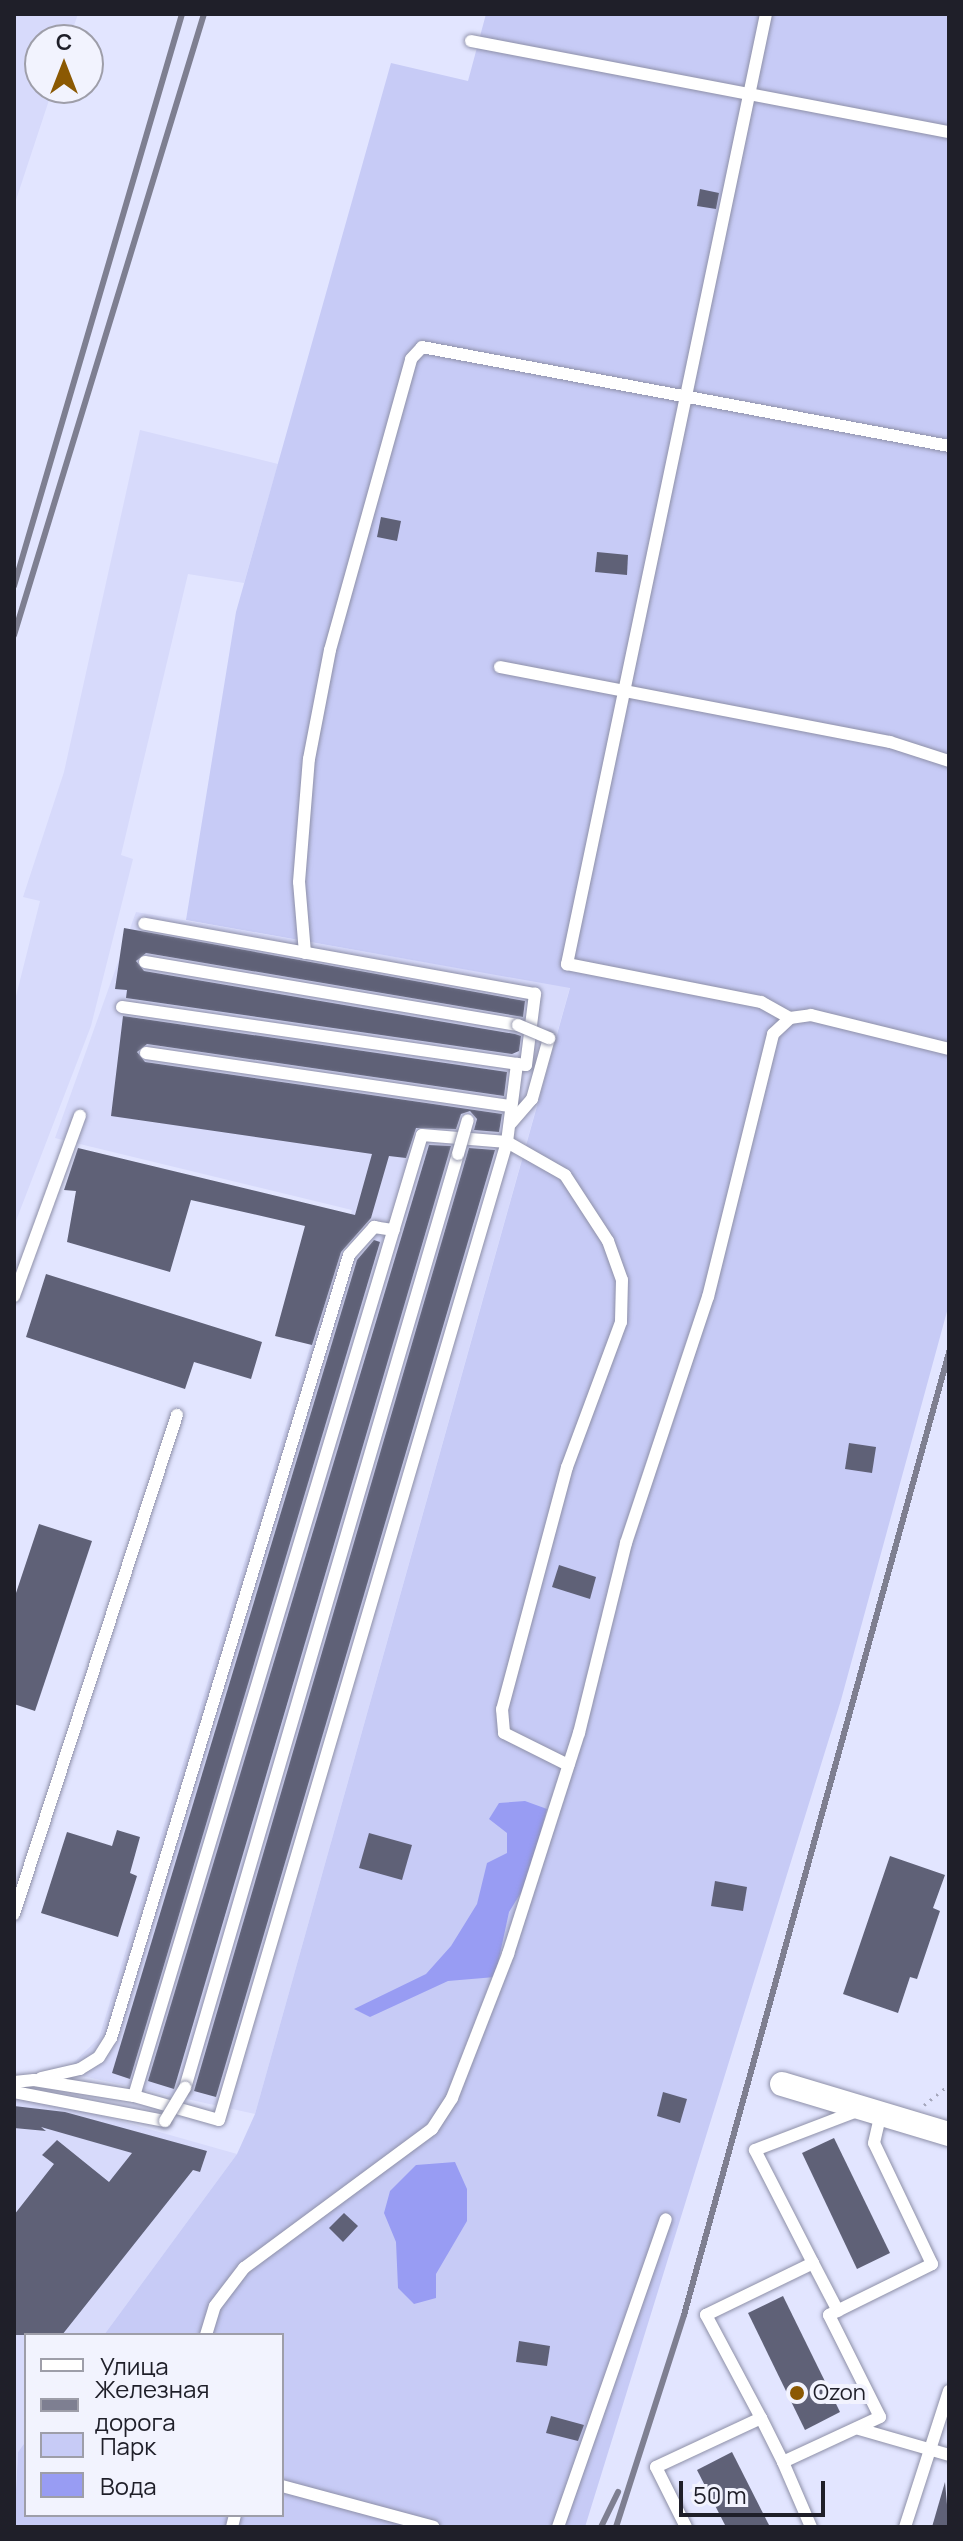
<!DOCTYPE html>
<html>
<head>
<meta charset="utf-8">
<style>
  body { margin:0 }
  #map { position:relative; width:963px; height:2541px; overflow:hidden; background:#e2e5ff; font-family:Manrope,sans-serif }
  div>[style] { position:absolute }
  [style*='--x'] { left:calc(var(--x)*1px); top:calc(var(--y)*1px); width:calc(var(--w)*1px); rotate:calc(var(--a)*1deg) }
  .built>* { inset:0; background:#d7dafb }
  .green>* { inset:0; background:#c7cbf6 }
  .water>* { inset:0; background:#989cf3 }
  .building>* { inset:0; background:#5f6177 }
  .path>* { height:3px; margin-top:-1.5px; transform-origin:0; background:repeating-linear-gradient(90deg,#a5a7bc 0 2px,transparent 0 8px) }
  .roads { filter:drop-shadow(0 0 2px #8e90a8) drop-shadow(0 0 2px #8e90a8) }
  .lane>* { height:12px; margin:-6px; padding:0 6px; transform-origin:6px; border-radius:6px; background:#fff }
  .street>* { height:24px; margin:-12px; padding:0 12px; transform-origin:12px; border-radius:12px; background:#fff }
  .rail>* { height:6px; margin:-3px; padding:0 3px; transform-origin:3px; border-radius:3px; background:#7e7f91 }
  .bridges { filter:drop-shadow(0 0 2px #8e90a8) drop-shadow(0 0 2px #8e90a8) }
  .lane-bridge>* { height:12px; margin:-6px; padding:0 6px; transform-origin:6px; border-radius:6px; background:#fff }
  .dots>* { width:22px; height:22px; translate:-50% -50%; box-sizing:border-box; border:4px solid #f2f3fe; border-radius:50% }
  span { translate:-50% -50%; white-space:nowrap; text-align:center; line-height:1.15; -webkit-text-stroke:8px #f2f3fe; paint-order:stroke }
  .poi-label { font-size:22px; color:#1f1f29 }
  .left { translate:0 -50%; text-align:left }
  .frame { position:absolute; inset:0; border:16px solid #1f1f29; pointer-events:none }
  .legend { position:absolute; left:24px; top:2333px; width:260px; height:184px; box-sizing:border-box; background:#f2f3fe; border:2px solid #9e9ea9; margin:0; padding:10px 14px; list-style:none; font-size:24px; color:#1f1f29 }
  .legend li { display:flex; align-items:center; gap:16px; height:40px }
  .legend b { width:40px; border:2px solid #9e9ea9 }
  .north { position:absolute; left:24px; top:24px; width:80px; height:80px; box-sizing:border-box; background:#f2f3fe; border:2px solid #9e9ea9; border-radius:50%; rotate:0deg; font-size:22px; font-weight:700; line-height:32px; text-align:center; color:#1f1f29 }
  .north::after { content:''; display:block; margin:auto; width:28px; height:36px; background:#8b5903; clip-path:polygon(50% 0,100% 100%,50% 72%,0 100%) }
  .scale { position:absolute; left:679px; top:2481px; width:146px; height:36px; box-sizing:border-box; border:4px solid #1f1f29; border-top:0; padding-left:10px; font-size:24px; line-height:28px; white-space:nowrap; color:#1f1f29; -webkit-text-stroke:6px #f2f3fe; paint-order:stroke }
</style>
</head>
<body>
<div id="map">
  <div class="built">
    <div style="clip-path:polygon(14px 14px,78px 14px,69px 40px,40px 40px,40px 88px,53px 88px,14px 206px)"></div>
    <div style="clip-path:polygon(140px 430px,278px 464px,244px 583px,188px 574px,121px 855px,133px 859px,91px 1026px,14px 1226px,14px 1004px,40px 901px,23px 897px,64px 772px)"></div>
    <div style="clip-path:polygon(136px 912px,570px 987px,255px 2114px,64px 2072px,99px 2038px,352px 1210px,55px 1138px)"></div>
    <div style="clip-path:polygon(14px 2098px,71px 2107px,237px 2154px,104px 2335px,26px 2335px,26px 2441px,18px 2452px,14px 2514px)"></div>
  </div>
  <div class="green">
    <div style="clip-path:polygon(486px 14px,949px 14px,949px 1304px,841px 1700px,585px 2527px,14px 2527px,18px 2452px,26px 2441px,26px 2515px,282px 2515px,282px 2335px,104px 2335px,237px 2154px,255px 2114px,570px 988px,186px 920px,236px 612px,391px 63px,468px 81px)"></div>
  </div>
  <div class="water">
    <div style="clip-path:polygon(525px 1801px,547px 1809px,527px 1883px,509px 1912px,495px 1977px,448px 1981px,370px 2017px,354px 2009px,426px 1974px,451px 1946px,477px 1904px,487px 1863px,507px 1853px,507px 1833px,489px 1819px,499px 1803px)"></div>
    <div style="clip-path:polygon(455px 2162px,467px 2189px,467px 2221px,436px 2274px,436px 2298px,414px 2304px,398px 2288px,396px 2242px,384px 2213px,390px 2191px,416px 2165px)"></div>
  </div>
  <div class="building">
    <div style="clip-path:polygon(700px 189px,719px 193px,716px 209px,697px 206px)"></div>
    <div style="clip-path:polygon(381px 517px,401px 521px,397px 541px,377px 537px)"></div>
    <div style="clip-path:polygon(597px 552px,628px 555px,627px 575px,595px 572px)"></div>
    <div style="clip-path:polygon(124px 928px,525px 1001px,523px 1017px,146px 953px,136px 961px,144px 971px,515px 1034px,521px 1036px,519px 1051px,512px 1054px,126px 998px,127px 990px,115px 989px)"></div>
    <div style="clip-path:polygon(123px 1016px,507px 1072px,504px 1096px,147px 1044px,137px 1052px,145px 1062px,502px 1114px,499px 1132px,474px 1130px,477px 1119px,470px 1111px,461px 1114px,456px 1129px,416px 1128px,406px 1158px,389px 1156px,371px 1218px,341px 1252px,312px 1345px,275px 1336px,305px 1226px,191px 1200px,170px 1272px,67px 1242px,76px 1191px,64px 1190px,78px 1148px,355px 1215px,372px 1154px,111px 1116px)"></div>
    <div style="clip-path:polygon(429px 1145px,451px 1146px,174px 2089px,148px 2081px)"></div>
    <div style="clip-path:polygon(469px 1148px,495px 1150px,216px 2097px,194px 2091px)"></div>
    <div style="clip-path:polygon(374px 1240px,380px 1242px,130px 2079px,112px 2073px,357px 1260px)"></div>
    <div style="clip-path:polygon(46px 1274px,262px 1342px,251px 1379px,194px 1362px,185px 1389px,26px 1337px)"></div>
    <div style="clip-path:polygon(849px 1443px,876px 1447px,872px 1473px,845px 1469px)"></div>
    <div style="clip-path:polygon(39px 1524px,92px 1541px,35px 1711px,14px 1704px,14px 1599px)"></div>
    <div style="clip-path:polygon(559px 1565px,596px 1577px,590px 1599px,552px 1587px)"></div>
    <div style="clip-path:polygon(117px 1830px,140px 1837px,130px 1873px,137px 1876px,118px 1937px,41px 1913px,67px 1832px,112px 1846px)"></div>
    <div style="clip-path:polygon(369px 1833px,412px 1845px,402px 1880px,359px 1868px)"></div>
    <div style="clip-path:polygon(890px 1856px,945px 1875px,933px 1908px,940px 1911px,917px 1979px,910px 1977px,898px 2013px,843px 1994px)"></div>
    <div style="clip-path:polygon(715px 1881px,747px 1887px,743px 1911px,711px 1906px)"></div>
    <div style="clip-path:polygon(663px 2092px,687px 2099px,680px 2123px,657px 2116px)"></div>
    <div style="clip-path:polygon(14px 2106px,65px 2112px,207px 2151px,200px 2172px,193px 2170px,62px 2335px,14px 2335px,14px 2215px,54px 2164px,42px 2155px,57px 2140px,109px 2182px,132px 2153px,41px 2127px,46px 2131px,14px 2128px)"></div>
    <div style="clip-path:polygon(834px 2138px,890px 2253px,857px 2269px,802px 2153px)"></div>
    <div style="clip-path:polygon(344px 2213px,358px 2226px,343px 2242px,329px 2228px)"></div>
    <div style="clip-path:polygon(783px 2296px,840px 2412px,805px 2430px,748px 2313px)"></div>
    <div style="clip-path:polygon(519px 2341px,550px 2346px,547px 2366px,516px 2362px)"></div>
    <div style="clip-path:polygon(551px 2416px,584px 2425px,578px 2441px,546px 2433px)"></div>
    <div style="clip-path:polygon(732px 2452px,770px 2527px,726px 2527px,697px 2470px)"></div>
    <div style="clip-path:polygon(945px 2482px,949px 2527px,932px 2527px)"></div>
  </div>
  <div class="path">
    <div style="--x:924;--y:2105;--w:32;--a:-39"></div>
  </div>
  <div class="roads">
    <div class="lane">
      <div style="--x:766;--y:14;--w:971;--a:101.83"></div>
      <div style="--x:567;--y:964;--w:198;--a:11.1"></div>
      <div style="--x:761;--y:1002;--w:33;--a:29"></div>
      <div style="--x:471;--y:41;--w:487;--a:10.8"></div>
      <div style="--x:500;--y:667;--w:397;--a:10.9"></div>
      <div style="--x:890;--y:742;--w:62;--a:17.9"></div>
      <div style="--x:305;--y:953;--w:71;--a:-94.8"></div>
      <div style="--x:299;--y:882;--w:123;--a:-85.4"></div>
      <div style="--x:309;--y:759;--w:111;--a:-79.1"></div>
      <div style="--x:330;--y:650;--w:302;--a:-74.4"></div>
      <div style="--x:411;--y:359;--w:16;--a:-47"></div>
      <div style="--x:422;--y:347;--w:536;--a:10.64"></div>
      <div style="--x:145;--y:962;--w:378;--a:9.6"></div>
      <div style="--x:122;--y:1007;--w:399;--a:8.2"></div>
      <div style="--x:146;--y:1053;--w:369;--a:8.3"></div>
      <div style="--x:511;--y:1123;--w:32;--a:-49"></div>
      <div style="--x:532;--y:1099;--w:63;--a:-74.4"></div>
      <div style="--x:14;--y:1296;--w:192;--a:-69.9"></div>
      <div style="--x:14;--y:1914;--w:525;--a:-71.91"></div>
      <div style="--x:41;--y:2078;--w:40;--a:-13"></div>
      <div style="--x:80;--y:2069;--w:22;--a:-32"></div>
      <div style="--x:99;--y:2057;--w:22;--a:-58"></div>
      <div style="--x:111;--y:2038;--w:818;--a:-73.09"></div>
      <div style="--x:349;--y:1255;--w:38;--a:-48"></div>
      <div style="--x:374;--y:1227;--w:20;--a:9"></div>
      <div style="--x:14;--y:2082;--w:20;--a:-6"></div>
      <div style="--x:34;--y:2080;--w:101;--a:9.1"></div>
      <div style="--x:134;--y:2096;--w:88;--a:15.8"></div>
      <div style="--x:219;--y:2120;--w:1020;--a:-73.59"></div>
      <div style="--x:507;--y:1142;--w:79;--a:-82.7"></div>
      <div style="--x:517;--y:1064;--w:9;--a:6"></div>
      <div style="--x:526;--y:1065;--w:72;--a:-82.8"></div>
      <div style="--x:535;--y:994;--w:397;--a:-169.8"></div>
      <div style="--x:185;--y:2088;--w:973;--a:-73.71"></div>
      <div style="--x:14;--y:2092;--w:154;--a:10.9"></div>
      <div style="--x:134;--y:2096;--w:1003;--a:-73.32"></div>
      <div style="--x:422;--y:1135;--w:85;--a:4.7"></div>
      <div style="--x:507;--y:1142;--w:67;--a:29.6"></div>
      <div style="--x:565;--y:1175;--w:79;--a:56.9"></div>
      <div style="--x:608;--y:1241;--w:41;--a:70.3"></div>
      <div style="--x:622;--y:1280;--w:42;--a:91.4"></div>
      <div style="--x:621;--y:1322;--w:155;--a:110.4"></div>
      <div style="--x:567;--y:1467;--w:251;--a:105"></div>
      <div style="--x:502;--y:1709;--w:24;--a:85"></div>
      <div style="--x:504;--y:1733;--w:72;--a:26.6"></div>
      <div style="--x:813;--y:2263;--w:54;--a:62.5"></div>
      <div style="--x:206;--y:2335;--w:30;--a:-73"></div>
      <div style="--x:215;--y:2306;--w:48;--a:-52.7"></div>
      <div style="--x:244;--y:2268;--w:234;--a:-36.5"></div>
      <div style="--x:432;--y:2129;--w:37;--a:-57"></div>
      <div style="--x:452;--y:2098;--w:155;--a:-68.7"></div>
      <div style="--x:508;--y:1954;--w:232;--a:-72.2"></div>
      <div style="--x:579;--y:1733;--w:196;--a:-76.1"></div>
      <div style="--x:626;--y:1543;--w:259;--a:-71.6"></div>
      <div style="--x:708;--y:1297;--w:271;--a:-76.1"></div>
      <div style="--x:773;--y:1034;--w:23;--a:-43"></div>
      <div style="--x:790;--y:1018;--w:21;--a:-8"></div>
      <div style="--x:811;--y:1015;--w:142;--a:13.8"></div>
      <div style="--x:761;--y:2418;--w:49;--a:63.4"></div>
      <div style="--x:859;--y:2429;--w:94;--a:16.1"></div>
      <div style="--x:282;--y:2486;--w:157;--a:15.1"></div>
      <div style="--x:232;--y:2527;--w:12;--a:-76"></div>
      <div style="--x:558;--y:2527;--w:326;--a:-70.7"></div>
      <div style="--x:686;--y:2527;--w:67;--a:-116.6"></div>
      <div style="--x:656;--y:2467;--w:116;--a:-25"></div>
      <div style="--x:761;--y:2418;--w:117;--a:-118.1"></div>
      <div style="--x:706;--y:2315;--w:119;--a:-25.9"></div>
      <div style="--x:813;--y:2263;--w:127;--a:-117.2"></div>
      <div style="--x:755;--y:2150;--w:112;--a:-20.9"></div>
      <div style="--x:811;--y:2527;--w:71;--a:-113.3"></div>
      <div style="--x:783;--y:2462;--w:107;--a:-24.9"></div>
      <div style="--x:880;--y:2417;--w:114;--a:-116.6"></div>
      <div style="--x:829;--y:2315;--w:115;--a:-26.3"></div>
      <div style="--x:932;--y:2264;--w:134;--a:-115.6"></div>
      <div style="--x:874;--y:2143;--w:31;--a:-77"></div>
      <div style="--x:905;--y:2527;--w:143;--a:-72.1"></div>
    </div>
    <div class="street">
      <div style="--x:782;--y:2084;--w:174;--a:16.7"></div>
    </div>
  </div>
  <div class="rail">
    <div style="--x:14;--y:586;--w:596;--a:-73.63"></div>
    <div style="--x:14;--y:635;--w:649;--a:-72.99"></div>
    <div style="--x:601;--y:2527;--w:39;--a:-64"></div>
    <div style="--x:616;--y:2527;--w:223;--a:-72.2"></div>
    <div style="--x:684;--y:2315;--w:999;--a:-74.61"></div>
  </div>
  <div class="bridges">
    <div class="lane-bridge">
      <div style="--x:518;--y:1025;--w:34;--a:23"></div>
      <div style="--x:458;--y:1154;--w:35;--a:-74"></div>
      <div style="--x:165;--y:2121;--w:39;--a:-59"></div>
    </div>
  </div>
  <div class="dots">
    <div style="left:797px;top:2393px;background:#8b5903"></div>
  </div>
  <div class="poi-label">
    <span class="left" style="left:813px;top:2393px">Ozon</span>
  </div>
  <div class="frame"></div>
  <ul class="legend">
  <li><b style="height:10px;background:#fff"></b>Улица</li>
  <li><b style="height:10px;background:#7e7f91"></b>Железная дорога</li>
  <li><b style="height:22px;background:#c7cbf6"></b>Парк</li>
  <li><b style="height:22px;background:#989cf3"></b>Вода</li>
  </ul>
  <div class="north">С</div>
  <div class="scale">50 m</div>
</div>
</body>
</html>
